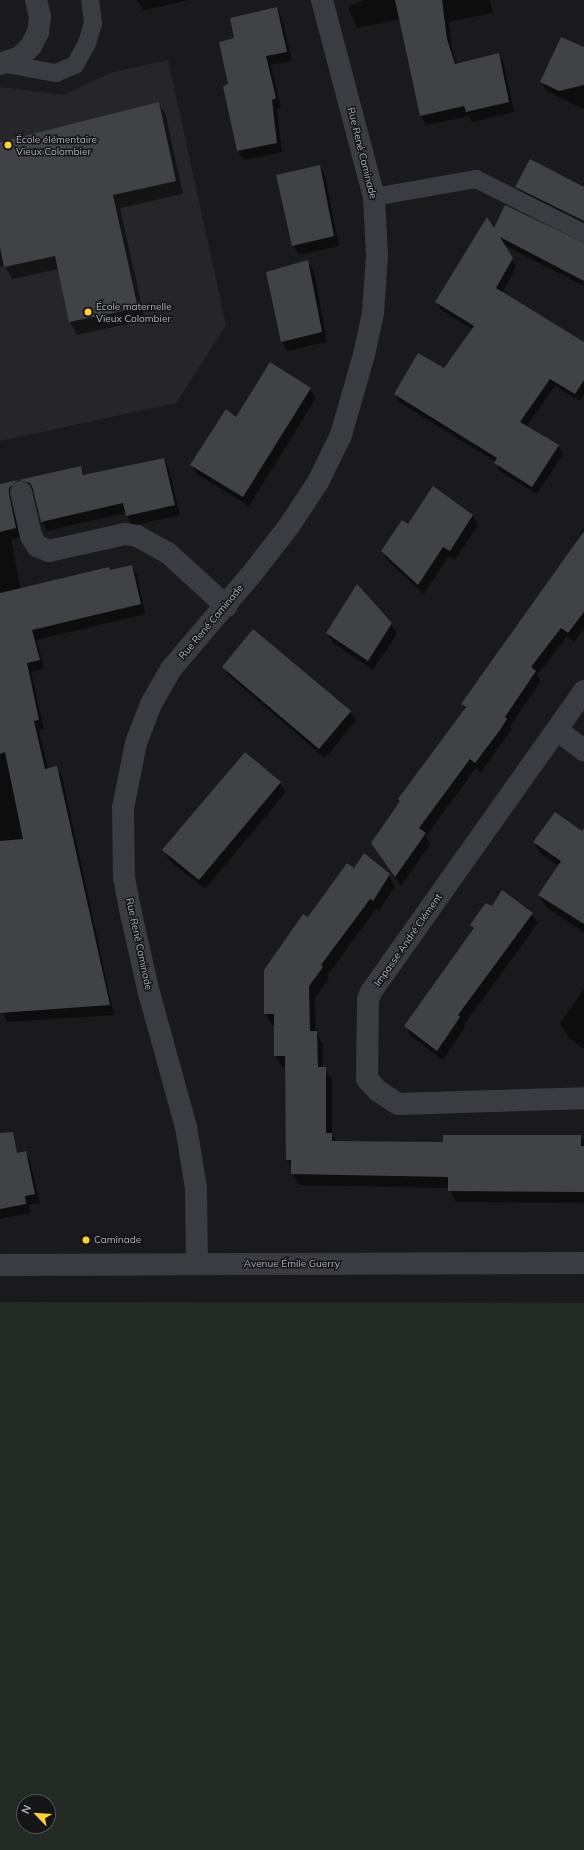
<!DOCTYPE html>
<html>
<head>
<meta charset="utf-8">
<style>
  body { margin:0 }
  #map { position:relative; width:584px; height:1850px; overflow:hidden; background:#1a1a1c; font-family:Mulish,sans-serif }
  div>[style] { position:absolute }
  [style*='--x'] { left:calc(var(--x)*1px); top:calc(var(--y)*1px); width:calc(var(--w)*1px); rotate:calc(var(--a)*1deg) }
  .built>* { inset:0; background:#262629 }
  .green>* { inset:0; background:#212b24 }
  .shadow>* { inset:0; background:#0007 }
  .building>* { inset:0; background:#414246 }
  .service>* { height:18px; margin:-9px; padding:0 9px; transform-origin:9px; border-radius:9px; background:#3b3b42 }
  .minor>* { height:22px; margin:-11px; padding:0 11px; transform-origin:11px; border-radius:11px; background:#3b3b42 }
  .dots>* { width:11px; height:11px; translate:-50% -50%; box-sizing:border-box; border:2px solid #151517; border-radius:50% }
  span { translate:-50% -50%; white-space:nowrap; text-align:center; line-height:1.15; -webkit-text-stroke:3px #151517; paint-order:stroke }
  .poi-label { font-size:10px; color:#acafbc }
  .left { translate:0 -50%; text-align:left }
  .street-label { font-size:10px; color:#acafbc }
  .north { position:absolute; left:16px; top:1794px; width:40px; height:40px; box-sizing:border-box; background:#151517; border:1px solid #515359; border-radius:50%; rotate:295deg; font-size:11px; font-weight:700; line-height:16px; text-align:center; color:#acafbc }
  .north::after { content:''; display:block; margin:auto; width:14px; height:18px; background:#f8d236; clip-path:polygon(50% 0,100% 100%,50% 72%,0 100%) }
</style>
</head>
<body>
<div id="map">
  <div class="built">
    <div style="clip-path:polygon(168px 60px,226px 325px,176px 403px,0 441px,0 87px,63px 95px,110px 73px)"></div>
  </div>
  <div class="green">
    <div style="clip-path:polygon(evenodd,0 1302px,584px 1303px,584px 1850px,0 1850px,0 1302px,24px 1802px,48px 1802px,48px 1826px,24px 1826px,24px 1802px)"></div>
  </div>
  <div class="shadow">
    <div style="clip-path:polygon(137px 0,191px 0,143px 10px)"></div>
    <div style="clip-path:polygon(364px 0,490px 0,493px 13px,449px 22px,452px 49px,457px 64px,499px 54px,504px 64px,514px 112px,472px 122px,469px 116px,426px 125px,421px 116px,400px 19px,357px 28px,348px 7px)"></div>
    <div style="clip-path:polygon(277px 8px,282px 18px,292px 61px,271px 65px,281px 108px,277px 109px,282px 152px,244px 160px,238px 151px,225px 87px,229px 85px)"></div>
    <div style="clip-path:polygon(584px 48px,584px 109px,546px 91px,541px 81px)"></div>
    <div style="clip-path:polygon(159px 103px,166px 116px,183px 194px,120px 208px,145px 320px,77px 335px,70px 322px,59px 269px,12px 279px,5px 266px,0 267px,0 142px)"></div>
    <div style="clip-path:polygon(320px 166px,325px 176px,339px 246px,299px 255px,293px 245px)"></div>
    <div style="clip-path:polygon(516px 187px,584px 188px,584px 226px,521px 195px)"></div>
    <div style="clip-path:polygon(494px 230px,584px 244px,584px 286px,502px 244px,516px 267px,502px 293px,584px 342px,584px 395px,580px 401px,555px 386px,526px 427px,558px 446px,563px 454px,537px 494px,499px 471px,496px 462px,399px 402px,395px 394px,445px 369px,472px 329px,441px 310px,436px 302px)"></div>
    <div style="clip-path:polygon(308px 262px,314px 271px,327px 342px,287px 351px,282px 342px)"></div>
    <div style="clip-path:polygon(270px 363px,310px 389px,316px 398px,249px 506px,197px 474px,192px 465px,237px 418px)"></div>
    <div style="clip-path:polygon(164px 459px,169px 469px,180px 515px,132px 526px,126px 513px,47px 531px,42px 522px,35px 492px,26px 489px,21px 480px,81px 467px,85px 475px)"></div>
    <div style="clip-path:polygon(17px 481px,22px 490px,21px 537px,11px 540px,21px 589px,131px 566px,137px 575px,145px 614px,37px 640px,44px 669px,31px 672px,44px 729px,39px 730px,48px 769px,56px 767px,62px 776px,114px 1015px,7px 1022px,0 1005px,0 485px)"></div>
    <div style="clip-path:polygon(433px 488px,473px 516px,478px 525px,455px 560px,449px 556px,424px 594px,388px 561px,382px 551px,408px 525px)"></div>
    <div style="clip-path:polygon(584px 527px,584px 629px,574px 642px,567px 637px,537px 675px,541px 681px,510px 726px,512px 729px,481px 772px,476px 768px,426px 836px,430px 844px,401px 886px,372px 843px,465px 710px,462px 704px,566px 558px)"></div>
    <div style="clip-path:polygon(391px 624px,397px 634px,373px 670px,333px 643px,327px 633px)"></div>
    <div style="clip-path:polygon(223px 667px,350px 712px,356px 721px,325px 758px,229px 676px)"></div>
    <div style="clip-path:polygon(280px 783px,286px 792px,205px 889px,169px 860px,164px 850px)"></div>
    <div style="clip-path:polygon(584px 834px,584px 933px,546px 907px,539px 895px,559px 866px,541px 854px,534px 842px)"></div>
    <div style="clip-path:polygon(354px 869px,389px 875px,395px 886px,379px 911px,376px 909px,327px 976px,329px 979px,315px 997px,316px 1032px,323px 1044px,323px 1068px,332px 1079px,332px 1134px,336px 1142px,444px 1143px,581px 1136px,584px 1141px,584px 1203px,456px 1202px,449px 1188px,299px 1185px,287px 1160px,286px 1067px,282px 1067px,275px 1056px,275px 1025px,272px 1025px,265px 1014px,308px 919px)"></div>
    <div style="clip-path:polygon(532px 914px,538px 923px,464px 1025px,465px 1027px,443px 1060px,411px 1036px,405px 1026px,474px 930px,471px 925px)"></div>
    <div style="clip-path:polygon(584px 989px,584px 1049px,568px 1037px,560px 1023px)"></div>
    <div style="clip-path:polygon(25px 1152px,30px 1161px,40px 1203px,29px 1205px,31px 1213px,0 1219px,0 1158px)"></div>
  </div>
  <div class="building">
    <div style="clip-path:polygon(395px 0,442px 0,447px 39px,455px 64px,499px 53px,509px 102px,466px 112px,464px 106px,420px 116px)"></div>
    <div style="clip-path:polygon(277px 7px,287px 52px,266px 56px,276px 98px,272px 100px,277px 143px,237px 151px,223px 86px,228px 84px,219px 42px,234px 38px,230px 18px)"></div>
    <div style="clip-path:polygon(561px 37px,584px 47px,584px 85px,559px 91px,540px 82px)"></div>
    <div style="clip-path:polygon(159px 102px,176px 181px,113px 195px,138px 308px,69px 322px,55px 256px,4px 267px,0 247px,0 142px)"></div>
    <div style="clip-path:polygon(530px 159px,584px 187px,584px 221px,515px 187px)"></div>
    <div style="clip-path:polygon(320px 165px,334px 236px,292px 246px,276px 175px)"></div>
    <div style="clip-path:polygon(505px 205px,584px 243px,584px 281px,500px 237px,513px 258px,496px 288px,584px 342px,584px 380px,575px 394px,550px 379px,520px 422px,559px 445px,532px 487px,494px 463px,497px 458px,394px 394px,418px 353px,444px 368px,474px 326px,435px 302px,487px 217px,494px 228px)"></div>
    <div style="clip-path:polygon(308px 260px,322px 332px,281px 342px,266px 272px)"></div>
    <div style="clip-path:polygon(270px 362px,311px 388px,243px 497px,190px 465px,226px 409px,236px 417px)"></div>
    <div style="clip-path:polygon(164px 458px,175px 505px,126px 516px,123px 503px,41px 522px,33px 489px,30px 483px,19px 480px,81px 466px,83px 475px)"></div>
    <div style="clip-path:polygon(18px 480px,9px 488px,9px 494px,16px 528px,0 532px,0 484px)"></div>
    <div style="clip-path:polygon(433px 486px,473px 515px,450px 551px,443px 547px,418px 585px,381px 551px,402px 520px,408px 524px)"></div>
    <div style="clip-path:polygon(584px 531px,584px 612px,568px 633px,561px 628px,531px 667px,536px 671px,505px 717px,507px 719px,500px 730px,475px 763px,470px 759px,419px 828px,426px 833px,395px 877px,371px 843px,400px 801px,398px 799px,466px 707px,461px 704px)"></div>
    <div style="clip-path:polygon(132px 565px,141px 604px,32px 630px,40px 660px,27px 663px,39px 720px,34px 721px,45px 769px,57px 766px,110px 1005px,0 1013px,0 841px,23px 839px,5px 752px,0 754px,0 593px,109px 567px,110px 570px)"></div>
    <div style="clip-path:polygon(357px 584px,392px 623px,368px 661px,326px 633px)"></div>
    <div style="clip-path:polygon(253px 629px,351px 711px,319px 749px,222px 667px)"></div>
    <div style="clip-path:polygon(245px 752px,281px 782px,199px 880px,162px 850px)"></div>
    <div style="clip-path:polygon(555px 812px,582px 831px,584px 828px,584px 924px,538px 895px,561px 861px,533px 842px)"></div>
    <div style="clip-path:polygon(364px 853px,390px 874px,373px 901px,370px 899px,321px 965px,323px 967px,309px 986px,310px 1031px,317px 1031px,318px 1067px,326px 1067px,326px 1133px,332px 1133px,332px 1141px,443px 1142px,443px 1135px,581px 1135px,581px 1146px,584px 1146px,584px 1192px,448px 1191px,448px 1177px,291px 1174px,291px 1160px,286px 1160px,285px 1056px,274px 1056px,274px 1014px,264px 1014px,264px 970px,303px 914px,308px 917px,347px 863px,354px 868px)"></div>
    <div style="clip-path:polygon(502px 890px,533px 913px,458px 1015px,460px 1017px,437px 1051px,404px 1026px,474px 928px,470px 925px,479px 912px,486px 903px,492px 906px)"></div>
    <div style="clip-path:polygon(13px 1132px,17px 1153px,26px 1151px,35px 1194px,25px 1196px,26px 1204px,0 1209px,0 1133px)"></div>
  </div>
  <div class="service">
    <div style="--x:6;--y:64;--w:51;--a:10.2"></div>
    <div style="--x:56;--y:73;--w:21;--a:-23"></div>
    <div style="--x:75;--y:65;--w:25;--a:-61"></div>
    <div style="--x:87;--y:43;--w:21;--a:-73"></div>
    <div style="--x:93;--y:23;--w:23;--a:-97"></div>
    <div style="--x:374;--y:197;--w:104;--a:-10"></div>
    <div style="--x:476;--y:179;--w:121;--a:26.6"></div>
  </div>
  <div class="minor">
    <div style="--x:0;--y:64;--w:21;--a:-19"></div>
    <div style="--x:20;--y:57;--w:16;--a:-45"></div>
    <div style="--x:31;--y:46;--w:16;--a:-63"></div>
    <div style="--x:38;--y:32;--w:15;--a:-82"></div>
    <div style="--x:40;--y:17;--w:17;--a:-103"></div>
    <div style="--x:21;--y:492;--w:45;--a:77.2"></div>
    <div style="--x:31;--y:536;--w:12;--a:59"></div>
    <div style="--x:37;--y:546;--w:13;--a:23"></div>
    <div style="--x:49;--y:551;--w:78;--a:-12.6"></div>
    <div style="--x:125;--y:534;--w:12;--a:9"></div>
    <div style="--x:137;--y:536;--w:35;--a:29"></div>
    <div style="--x:168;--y:553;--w:79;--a:42.4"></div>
    <div style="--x:584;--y:691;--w:369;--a:125.3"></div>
    <div style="--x:371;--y:992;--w:8;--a:113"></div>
    <div style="--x:368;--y:999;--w:80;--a:90.7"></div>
    <div style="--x:367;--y:1079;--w:16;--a:47"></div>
    <div style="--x:378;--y:1091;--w:24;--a:33"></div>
    <div style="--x:398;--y:1104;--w:186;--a:-1.8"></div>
    <div style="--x:557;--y:730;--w:34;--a:37"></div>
    <div style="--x:197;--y:1264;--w:76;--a:-90.8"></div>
    <div style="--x:196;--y:1188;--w:62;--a:-99.3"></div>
    <div style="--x:186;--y:1127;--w:139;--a:-105.4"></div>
    <div style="--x:149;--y:993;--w:81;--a:-102.8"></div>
    <div style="--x:131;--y:914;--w:37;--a:-101"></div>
    <div style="--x:124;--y:878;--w:70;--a:-90.8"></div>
    <div style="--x:123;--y:808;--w:66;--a:-78.7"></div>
    <div style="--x:136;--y:743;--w:42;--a:-69"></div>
    <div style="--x:151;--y:704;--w:40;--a:-60.3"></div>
    <div style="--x:171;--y:669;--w:128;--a:-49.7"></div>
    <div style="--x:254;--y:571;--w:57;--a:-52.1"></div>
    <div style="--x:289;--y:526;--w:53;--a:-56.6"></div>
    <div style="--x:318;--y:482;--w:52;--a:-63.9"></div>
    <div style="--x:341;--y:435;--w:83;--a:-74"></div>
    <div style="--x:364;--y:355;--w:43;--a:-77.9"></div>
    <div style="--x:373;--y:313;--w:57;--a:-86"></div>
    <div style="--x:377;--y:256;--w:59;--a:-92.9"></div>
    <div style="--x:374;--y:197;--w:204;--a:-104.8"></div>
    <div style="--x:0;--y:1265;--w:584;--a:-0.2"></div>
  </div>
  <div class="dots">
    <div style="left:8px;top:145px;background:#f8d236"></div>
    <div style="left:88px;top:312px;background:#f8d236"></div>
    <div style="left:86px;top:1240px;background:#f8d236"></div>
  </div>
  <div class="poi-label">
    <span class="left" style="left:16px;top:145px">École élémentaire<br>Vieux Colombier</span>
    <span class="left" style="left:96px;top:312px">École maternelle<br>Vieux Colombier</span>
    <span class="left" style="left:94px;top:1240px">Caminade</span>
  </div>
  <div class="street-label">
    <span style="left:362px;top:153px;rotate:76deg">Rue René Caminade</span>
    <span style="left:211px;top:622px;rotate:-50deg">Rue René Caminade</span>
    <span style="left:408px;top:940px;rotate:-55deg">Impasse André Clément</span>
    <span style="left:139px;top:944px;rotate:78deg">Rue René Caminade</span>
    <span style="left:292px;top:1264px">Avenue Émile Guerry</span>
  </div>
  <div class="north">N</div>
</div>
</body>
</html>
